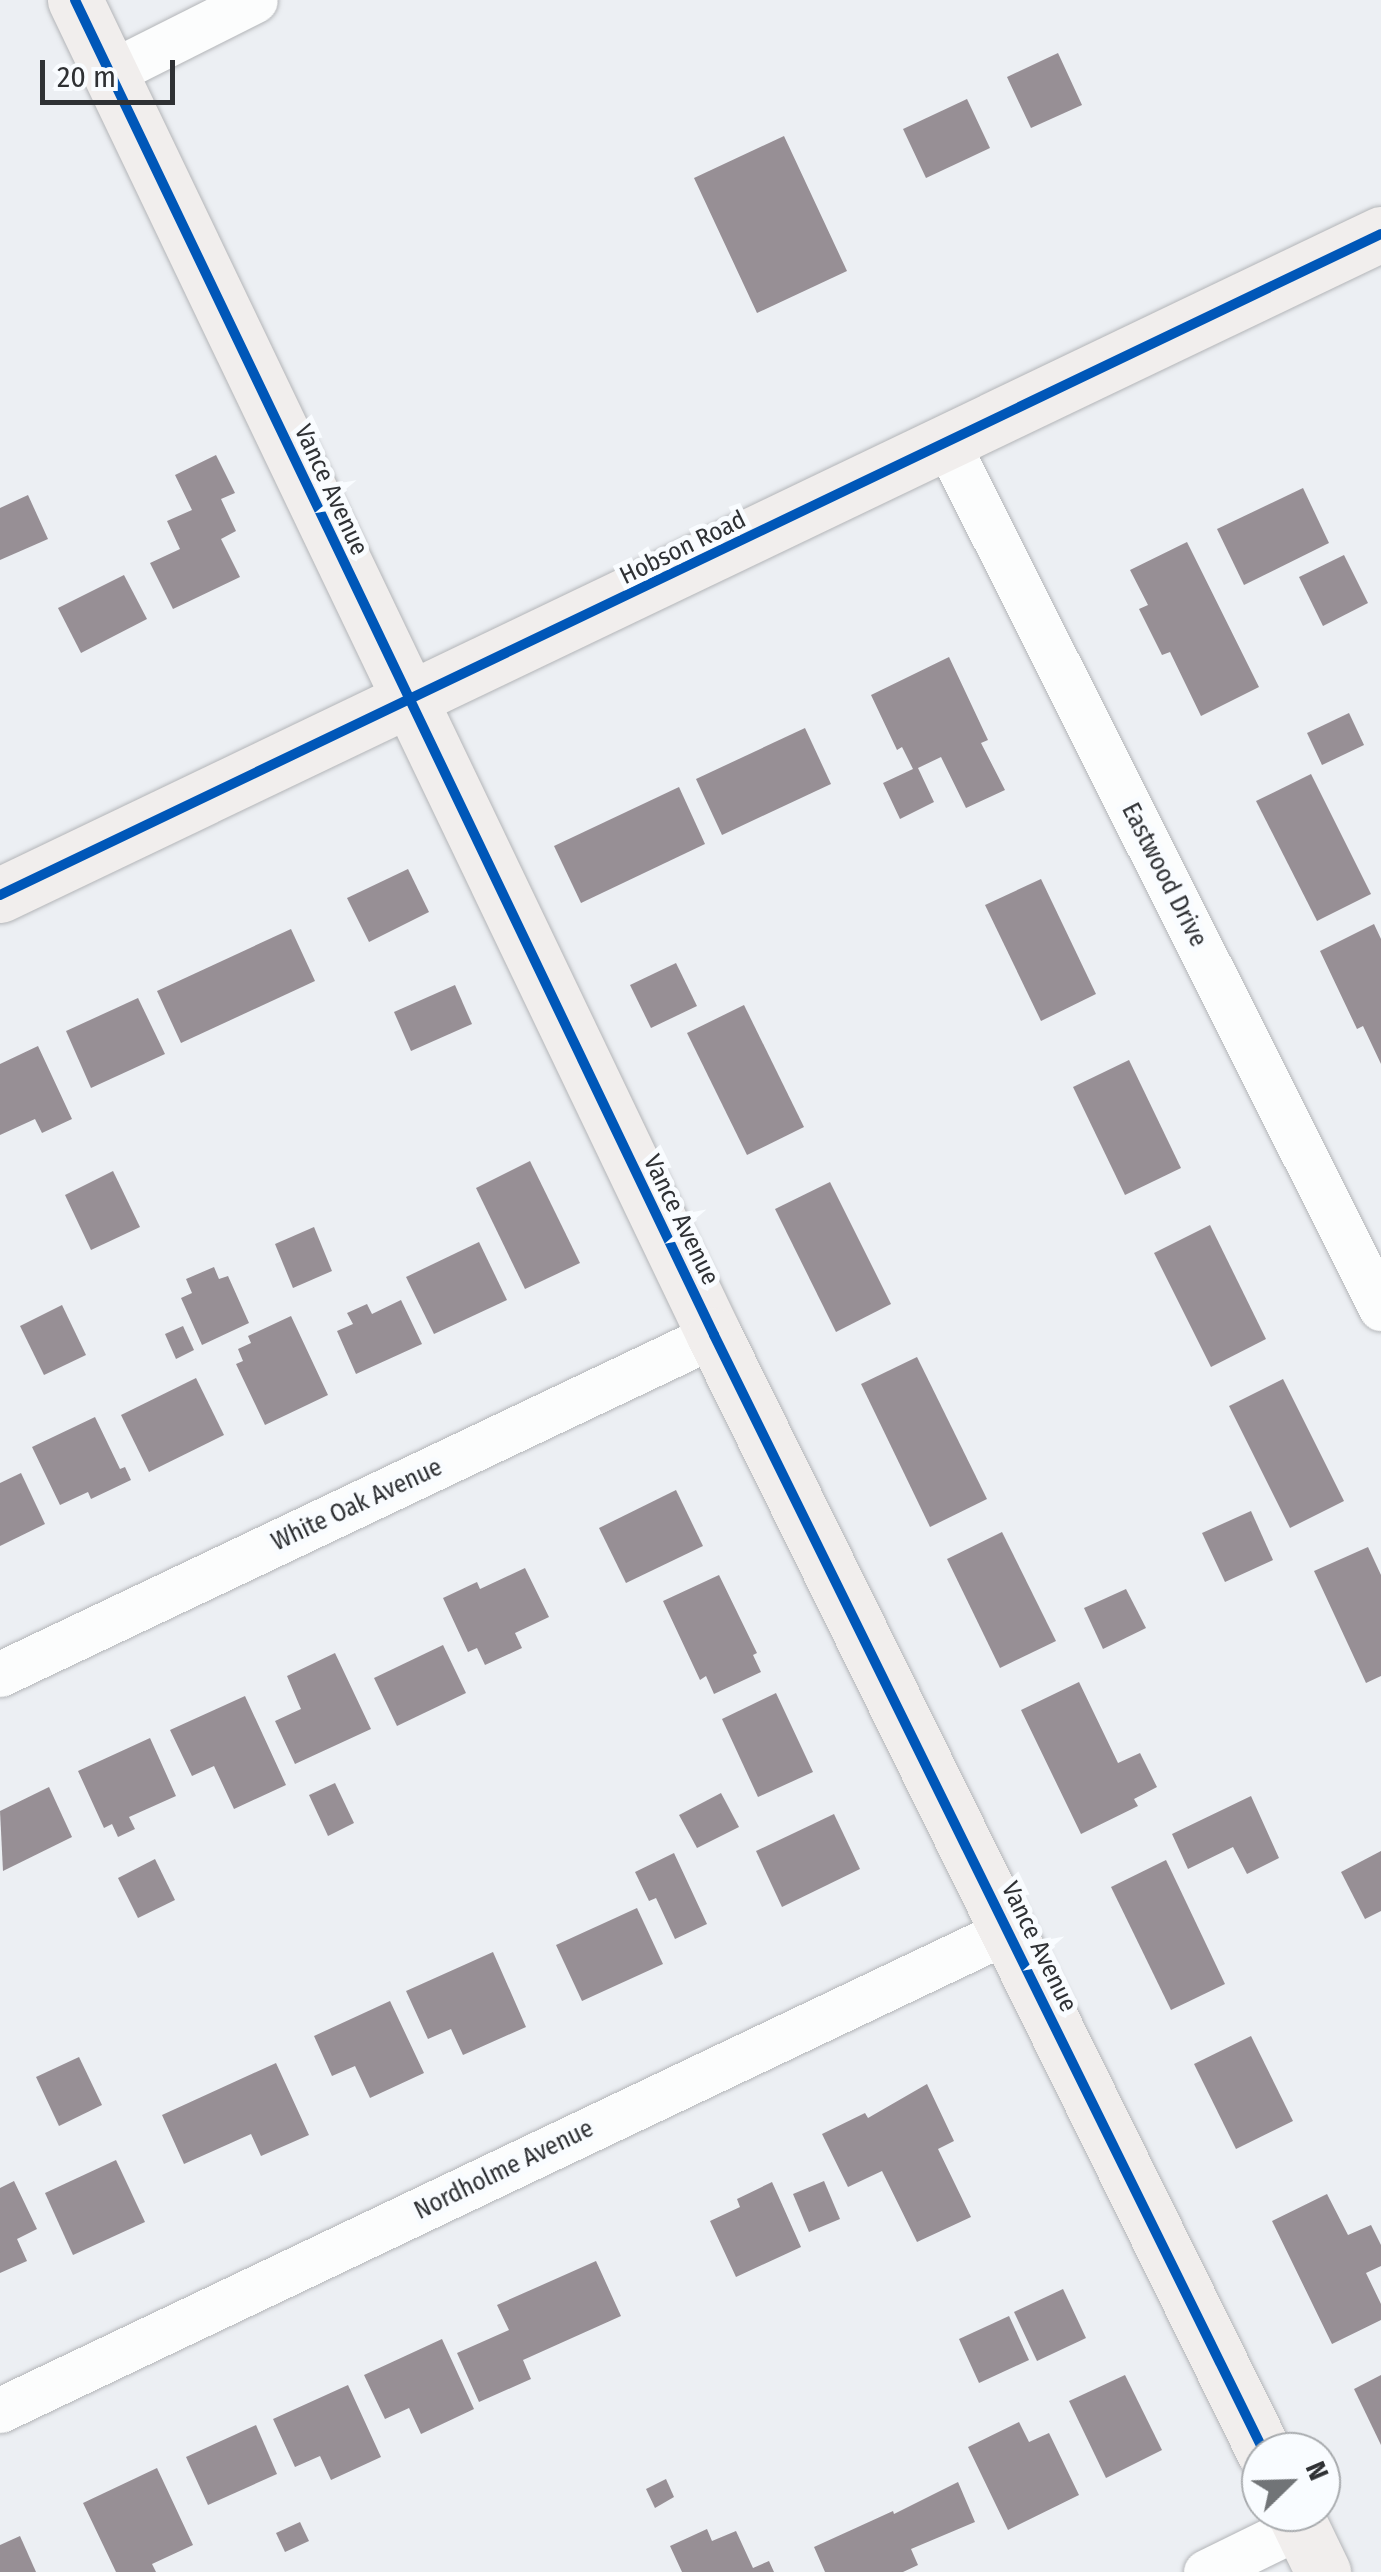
<!DOCTYPE html>
<html>
<head>
<meta charset="utf-8">
<style>
  body { margin:0 }
  #map { position:relative; width:1381px; height:2572px; overflow:hidden; background:#eceff3; font-family:"Fira Sans Condensed",sans-serif }
  div>[style] { position:absolute }
  [style*='--x'] { left:calc(var(--x)*1px); top:calc(var(--y)*1px); width:calc(var(--w)*1px); rotate:calc(var(--a)*1deg) }
  .building>* { inset:0; background:#978f95 }
  .roads { filter:drop-shadow(0 0 2px #b3b5b8) drop-shadow(0 0 2px #b3b5b8) }
  .street>* { height:45px; margin:-22.5px; padding:0 22.5px; transform-origin:22.5px; border-radius:22.5px; background:#fcfdfd }
  .secondary>* { height:55px; margin:-27.5px; padding:0 27.5px; transform-origin:27.5px; border-radius:27.5px; background:#f1eeed }
  .cycleway>* { height:10px; margin:-5px; padding:0 5px; transform-origin:5px; border-radius:5px; background:#0057b8 }
  span { translate:-50% -50%; white-space:nowrap; text-align:center; line-height:1.15; -webkit-text-stroke:10px #f9fcff; paint-order:stroke }
  .street-label { font-size:25px; color:#2f3134 }
  .north { position:absolute; left:1241px; top:2432px; width:100px; height:100px; box-sizing:border-box; background:#f9fcff; border:2px solid #a8abae; border-radius:50%; rotate:67deg; font-size:28px; font-weight:700; line-height:40px; text-align:center; color:#2f3134 }
  .north::after { content:''; display:block; margin:auto; width:35px; height:45px; background:#717477; clip-path:polygon(50% 0,100% 100%,50% 72%,0 100%) }
  .scale { position:absolute; left:40px; top:60px; width:135px; height:45px; box-sizing:border-box; border:5px solid #2f3134; border-top:0; padding-left:12px; font-size:30px; line-height:35px; white-space:nowrap; color:#2f3134; -webkit-text-stroke:8px #f9fcff; paint-order:stroke }
</style>
</head>
<body>
<div id="map">
  <div class="building">
    <div style="clip-path:polygon(1058px 53px,1082px 105px,1031px 128px,1007px 77px)"></div>
    <div style="clip-path:polygon(967px 99px,990px 148px,926px 178px,903px 129px)"></div>
    <div style="clip-path:polygon(784px 136px,847px 271px,757px 313px,694px 178px)"></div>
    <div style="clip-path:polygon(216px 455px,235px 493px,221px 499px,236px 531px,221px 539px,240px 577px,173px 609px,150px 563px,180px 549px,167px 521px,192px 510px,175px 475px)"></div>
    <div style="clip-path:polygon(1303px 488px,1329px 543px,1244px 585px,1217px 529px)"></div>
    <div style="clip-path:polygon(28px 495px,48px 539px,0 560px,0 508px)"></div>
    <div style="clip-path:polygon(1187px 542px,1259px 687px,1201px 716px,1170px 652px,1162px 655px,1139px 609px,1148px 605px,1130px 570px)"></div>
    <div style="clip-path:polygon(1344px 555px,1368px 603px,1323px 626px,1299px 577px)"></div>
    <div style="clip-path:polygon(124px 575px,147px 619px,81px 653px,58px 608px)"></div>
    <div style="clip-path:polygon(949px 657px,988px 740px,981px 743px,1005px 790px,966px 808px,941px 757px,918px 768px,934px 802px,900px 819px,883px 783px,913px 769px,902px 747px,897px 750px,871px 695px)"></div>
    <div style="clip-path:polygon(1349px 713px,1364px 745px,1322px 765px,1307px 733px)"></div>
    <div style="clip-path:polygon(805px 728px,831px 784px,722px 835px,696px 779px)"></div>
    <div style="clip-path:polygon(1311px 774px,1371px 894px,1317px 921px,1256px 801px)"></div>
    <div style="clip-path:polygon(679px 787px,705px 844px,581px 903px,554px 846px)"></div>
    <div style="clip-path:polygon(408px 869px,429px 912px,369px 942px,347px 898px)"></div>
    <div style="clip-path:polygon(1041px 879px,1096px 994px,1041px 1021px,985px 905px)"></div>
    <div style="clip-path:polygon(1374px 924px,1381px 939px,1381px 1064px,1363px 1026px,1357px 1029px,1320px 951px)"></div>
    <div style="clip-path:polygon(291px 929px,315px 981px,181px 1043px,157px 991px)"></div>
    <div style="clip-path:polygon(676px 963px,697px 1006px,651px 1028px,630px 985px)"></div>
    <div style="clip-path:polygon(455px 985px,472px 1024px,411px 1051px,394px 1012px)"></div>
    <div style="clip-path:polygon(138px 998px,165px 1054px,91px 1088px,66px 1031px)"></div>
    <div style="clip-path:polygon(744px 1005px,804px 1127px,747px 1155px,687px 1033px)"></div>
    <div style="clip-path:polygon(38px 1046px,72px 1119px,42px 1133px,35px 1119px,0 1135px,0 1064px)"></div>
    <div style="clip-path:polygon(1129px 1060px,1181px 1168px,1125px 1195px,1073px 1087px)"></div>
    <div style="clip-path:polygon(530px 1161px,580px 1263px,525px 1289px,476px 1188px)"></div>
    <div style="clip-path:polygon(113px 1171px,140px 1227px,91px 1250px,65px 1195px)"></div>
    <div style="clip-path:polygon(830px 1182px,891px 1304px,836px 1332px,775px 1209px)"></div>
    <div style="clip-path:polygon(1210px 1225px,1266px 1339px,1211px 1367px,1154px 1253px)"></div>
    <div style="clip-path:polygon(314px 1227px,332px 1271px,293px 1288px,275px 1244px)"></div>
    <div style="clip-path:polygon(479px 1242px,507px 1300px,434px 1334px,406px 1277px)"></div>
    <div style="clip-path:polygon(214px 1267px,219px 1279px,228px 1276px,249px 1323px,202px 1345px,181px 1298px,192px 1293px,186px 1279px)"></div>
    <div style="clip-path:polygon(401px 1300px,422px 1344px,356px 1374px,337px 1331px,353px 1324px,347px 1313px,367px 1304px,372px 1314px)"></div>
    <div style="clip-path:polygon(62px 1305px,86px 1355px,44px 1375px,20px 1326px)"></div>
    <div style="clip-path:polygon(291px 1316px,328px 1395px,265px 1425px,236px 1364px,243px 1361px,238px 1349px,251px 1343px,248px 1336px)"></div>
    <div style="clip-path:polygon(183px 1326px,194px 1350px,176px 1359px,165px 1334px)"></div>
    <div style="clip-path:polygon(917px 1357px,987px 1499px,930px 1527px,861px 1384px)"></div>
    <div style="clip-path:polygon(196px 1378px,224px 1435px,149px 1472px,121px 1415px)"></div>
    <div style="clip-path:polygon(1283px 1379px,1344px 1501px,1290px 1528px,1229px 1406px)"></div>
    <div style="clip-path:polygon(95px 1417px,120px 1469px,125px 1467px,131px 1480px,91px 1499px,88px 1492px,60px 1505px,32px 1447px)"></div>
    <div style="clip-path:polygon(21px 1473px,45px 1524px,0 1546px,0 1483px)"></div>
    <div style="clip-path:polygon(676px 1490px,703px 1546px,626px 1583px,599px 1528px)"></div>
    <div style="clip-path:polygon(1251px 1511px,1273px 1560px,1225px 1582px,1202px 1533px)"></div>
    <div style="clip-path:polygon(1002px 1532px,1056px 1641px,1000px 1668px,947px 1559px)"></div>
    <div style="clip-path:polygon(1368px 1547px,1381px 1575px,1381px 1676px,1366px 1683px,1314px 1571px)"></div>
    <div style="clip-path:polygon(525px 1568px,549px 1617px,515px 1633px,522px 1648px,485px 1665px,477px 1648px,468px 1652px,443px 1598px,477px 1582px,480px 1589px)"></div>
    <div style="clip-path:polygon(719px 1575px,757px 1653px,753px 1655px,761px 1672px,714px 1694px,706px 1676px,700px 1680px,663px 1601px)"></div>
    <div style="clip-path:polygon(1126px 1589px,1146px 1628px,1103px 1649px,1084px 1608px)"></div>
    <div style="clip-path:polygon(443px 1645px,466px 1693px,397px 1726px,374px 1678px)"></div>
    <div style="clip-path:polygon(335px 1653px,371px 1729px,295px 1764px,275px 1721px,301px 1709px,287px 1676px)"></div>
    <div style="clip-path:polygon(1079px 1682px,1118px 1763px,1140px 1753px,1157px 1787px,1134px 1799px,1138px 1806px,1081px 1834px,1021px 1710px)"></div>
    <div style="clip-path:polygon(776px 1693px,813px 1772px,758px 1797px,722px 1719px)"></div>
    <div style="clip-path:polygon(245px 1696px,286px 1785px,234px 1809px,214px 1766px,192px 1776px,170px 1730px)"></div>
    <div style="clip-path:polygon(150px 1738px,176px 1796px,129px 1817px,135px 1829px,118px 1837px,112px 1824px,104px 1828px,78px 1771px)"></div>
    <div style="clip-path:polygon(335px 1783px,354px 1823px,328px 1836px,309px 1795px)"></div>
    <div style="clip-path:polygon(49px 1787px,72px 1837px,3px 1871px,0 1811px)"></div>
    <div style="clip-path:polygon(721px 1793px,739px 1827px,697px 1848px,679px 1815px)"></div>
    <div style="clip-path:polygon(1251px 1796px,1279px 1858px,1247px 1874px,1233px 1847px,1188px 1869px,1172px 1834px)"></div>
    <div style="clip-path:polygon(834px 1814px,860px 1869px,782px 1907px,756px 1851px)"></div>
    <div style="clip-path:polygon(1381px 1851px,1381px 1911px,1365px 1919px,1341px 1872px)"></div>
    <div style="clip-path:polygon(674px 1853px,707px 1924px,675px 1939px,656px 1898px,649px 1901px,635px 1872px)"></div>
    <div style="clip-path:polygon(155px 1859px,175px 1900px,138px 1918px,118px 1878px)"></div>
    <div style="clip-path:polygon(1166px 1860px,1225px 1984px,1171px 2010px,1111px 1887px)"></div>
    <div style="clip-path:polygon(637px 1908px,663px 1964px,582px 2001px,556px 1945px)"></div>
    <div style="clip-path:polygon(493px 1952px,526px 2027px,463px 2055px,451px 2029px,428px 2039px,406px 1991px)"></div>
    <div style="clip-path:polygon(390px 2001px,424px 2073px,370px 2098px,355px 2066px,332px 2076px,314px 2036px)"></div>
    <div style="clip-path:polygon(1251px 2036px,1293px 2121px,1236px 2149px,1194px 2064px)"></div>
    <div style="clip-path:polygon(79px 2057px,102px 2105px,59px 2126px,36px 2077px)"></div>
    <div style="clip-path:polygon(276px 2063px,309px 2135px,261px 2156px,251px 2134px,184px 2164px,162px 2115px)"></div>
    <div style="clip-path:polygon(927px 2084px,954px 2141px,938px 2149px,971px 2217px,917px 2242px,882px 2171px,848px 2187px,822px 2134px,865px 2113px,868px 2118px)"></div>
    <div style="clip-path:polygon(116px 2160px,145px 2222px,73px 2255px,45px 2193px)"></div>
    <div style="clip-path:polygon(14px 2181px,37px 2229px,17px 2239px,27px 2261px,0 2273px,0 2188px)"></div>
    <div style="clip-path:polygon(824px 2181px,840px 2219px,809px 2232px,793px 2194px)"></div>
    <div style="clip-path:polygon(772px 2182px,801px 2247px,736px 2277px,710px 2221px,740px 2207px,737px 2199px)"></div>
    <div style="clip-path:polygon(1327px 2194px,1348px 2235px,1371px 2225px,1381px 2245px,1381px 2266px,1366px 2273px,1381px 2304px,1381px 2320px,1332px 2344px,1272px 2221px)"></div>
    <div style="clip-path:polygon(596px 2261px,621px 2316px,523px 2360px,531px 2379px,479px 2402px,457px 2353px,509px 2330px,497px 2305px)"></div>
    <div style="clip-path:polygon(1063px 2289px,1086px 2338px,1037px 2361px,1014px 2312px)"></div>
    <div style="clip-path:polygon(1009px 2316px,1029px 2360px,979px 2383px,959px 2339px)"></div>
    <div style="clip-path:polygon(442px 2339px,474px 2409px,421px 2434px,409px 2408px,385px 2419px,364px 2375px)"></div>
    <div style="clip-path:polygon(1125px 2375px,1162px 2450px,1106px 2478px,1069px 2401px)"></div>
    <div style="clip-path:polygon(1381px 2375px,1381px 2445px,1354px 2389px)"></div>
    <div style="clip-path:polygon(348px 2385px,381px 2457px,331px 2480px,320px 2456px,295px 2467px,273px 2419px)"></div>
    <div style="clip-path:polygon(1019px 2422px,1029px 2442px,1049px 2433px,1079px 2495px,1008px 2530px,968px 2447px)"></div>
    <div style="clip-path:polygon(256px 2425px,277px 2474px,208px 2505px,186px 2457px)"></div>
    <div style="clip-path:polygon(157px 2468px,193px 2545px,152px 2564px,156px 2572px,116px 2572px,83px 2503px)"></div>
    <div style="clip-path:polygon(666px 2479px,674px 2497px,655px 2508px,646px 2489px)"></div>
    <div style="clip-path:polygon(958px 2482px,975px 2522px,911px 2549px,918px 2565px,903px 2572px,825px 2572px,814px 2547px,893px 2511px,894px 2514px)"></div>
    <div style="clip-path:polygon(300px 2522px,309px 2541px,285px 2552px,276px 2533px)"></div>
    <div style="clip-path:polygon(707px 2529px,712px 2541px,736px 2531px,753px 2568px,769px 2561px,774px 2572px,682px 2572px,670px 2546px)"></div>
    <div style="clip-path:polygon(20px 2536px,36px 2572px,0 2572px,0 2545px)"></div>
  </div>
  <div class="roads">
    <div class="street">
      <div style="--x:110;--y:73;--w:162;--a:-26.7"></div>
      <div style="--x:947;--y:443;--w:968;--a:63.36"></div>
      <div style="--x:0;--y:1674;--w:790;--a:-25.4"></div>
      <div style="--x:0;--y:2410;--w:1117;--a:-25.44"></div>
      <div style="--x:1206;--y:2572;--w:105;--a:-26.1"></div>
    </div>
    <div class="secondary">
      <div style="--x:75;--y:0;--w:1480;--a:64.42"></div>
      <div style="--x:714;--y:1335;--w:1245;--a:63.78"></div>
      <div style="--x:0;--y:895;--w:1531;--a:-25.58"></div>
      <div style="--x:1294;--y:2512;--w:67;--a:64.2"></div>
    </div>
  </div>
  <div class="cycleway">
    <div style="--x:75;--y:0;--w:1480;--a:64.42"></div>
    <div style="--x:714;--y:1335;--w:1245;--a:63.78"></div>
    <div style="--x:0;--y:895;--w:1531;--a:-25.58"></div>
  </div>
  <div class="street-label">
    <span style="left:331px;top:490px;rotate:65deg">Vance Avenue</span>
    <span style="left:683px;top:548px;rotate:-26deg">Hobson Road</span>
    <span style="left:1164px;top:875px;rotate:63deg">Eastwood Drive</span>
    <span style="left:681px;top:1220px;rotate:64deg">Vance Avenue</span>
    <span style="left:357px;top:1505px;rotate:-25deg">White Oak Avenue</span>
    <span style="left:1039px;top:1947px;rotate:64deg">Vance Avenue</span>
    <span style="left:504px;top:2170px;rotate:-26deg">Nordholme Avenue</span>
  </div>
  <div class="north">N</div>
  <div class="scale">20 m</div>
</div>
</body>
</html>
